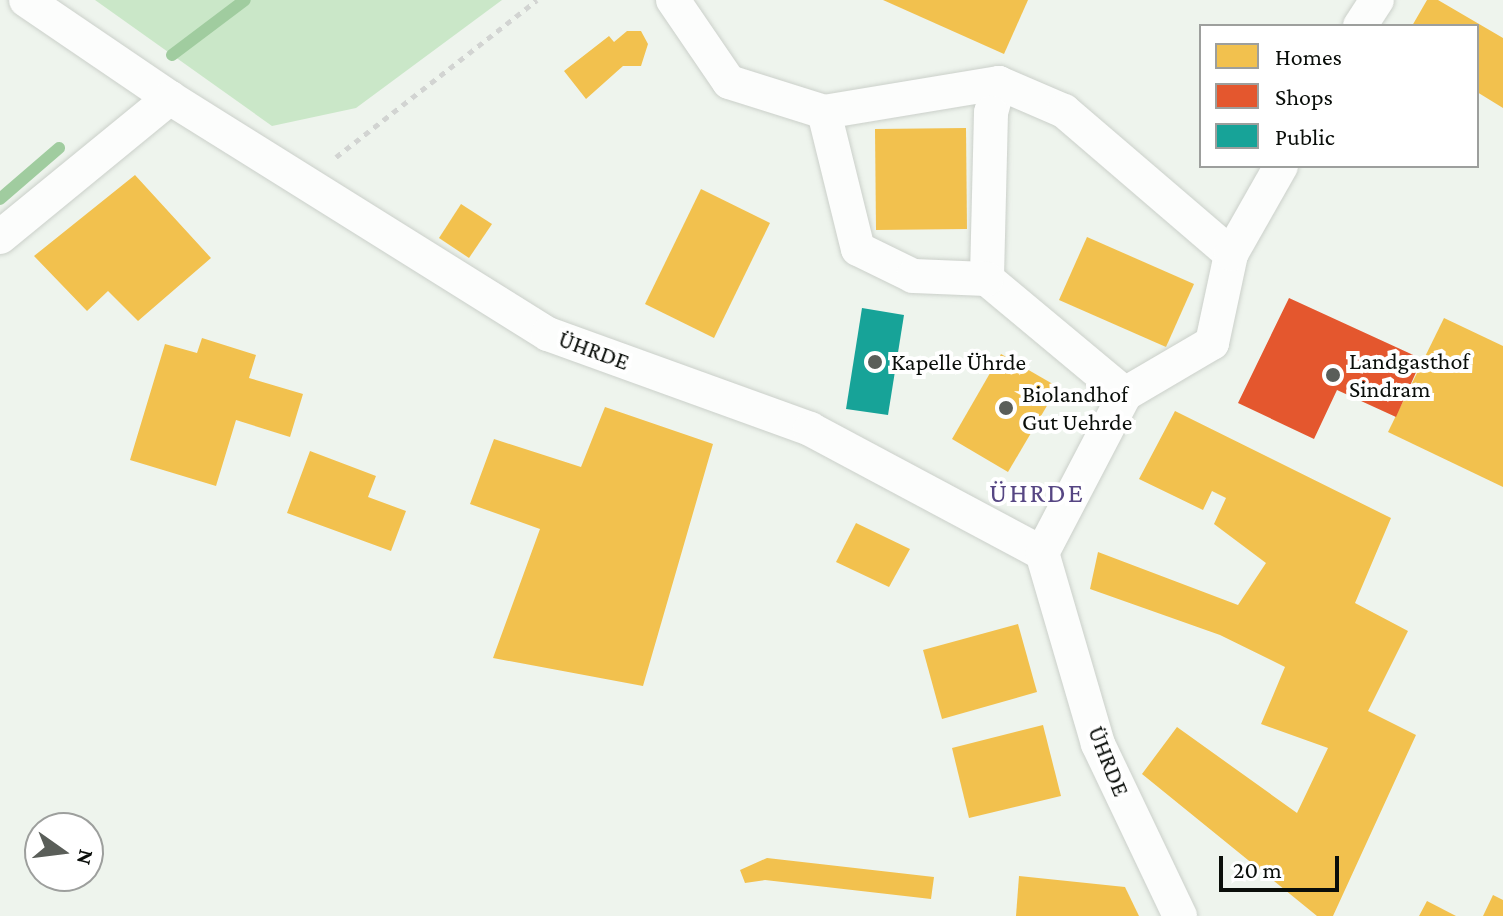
<!DOCTYPE html>
<html>
<head>
<meta charset="utf-8">
<style>
  body { margin:0 }
  #map { position:relative; width:1503px; height:916px; overflow:hidden; background:#eef4ed; font-family:"Crimson Pro",serif }
  div>[style] { position:absolute }
  [style*='--x'] { left:calc(var(--x)*1px); top:calc(var(--y)*1px); width:calc(var(--w)*1px); rotate:calc(var(--a)*1deg) }
  .green>* { inset:0; background:#cae7c8 }
  .homes>* { inset:0; background:#f2c14e }
  .shops>* { inset:0; background:#e4572e }
  .public>* { inset:0; background:#17a398 }
  .stream>* { height:12px; margin:-6px; padding:0 6px; transform-origin:6px; border-radius:6px; background:#a0cc9f }
  .path>* { height:5px; margin-top:-2.5px; transform-origin:0; background:repeating-linear-gradient(90deg,#d2d4d2 0 6px,transparent 0 12px) }
  .roads { filter:drop-shadow(0 0 2px #cbd0ca) drop-shadow(0 0 2px #cbd0ca) }
  .minor>* { height:34px; margin:-17px; padding:0 17px; transform-origin:17px; border-radius:17px; background:#fcfdfc }
  .dots>* { width:22px; height:22px; translate:-50% -50%; box-sizing:border-box; border:4px solid #fff; border-radius:50% }
  span { translate:-50% -50%; white-space:nowrap; text-align:center; line-height:1.15; -webkit-text-stroke:8px #fff; paint-order:stroke }
  .street-label { font-size:24px; color:#0a0e0a }
  .poi-label { font-size:24px; color:#0a0e0a }
  .left { translate:0 -50%; text-align:left }
  .quarter-label { font-size:28px; color:#564683; letter-spacing:2px }
  .legend { position:absolute; left:1199px; top:24px; width:280px; height:144px; box-sizing:border-box; background:#fff; border:2px solid #9d9f9d; margin:0; padding:10px 14px; list-style:none; font-size:24px; color:#0a0e0a }
  .legend li { display:flex; align-items:center; gap:16px; height:40px }
  .legend b { width:40px; border:2px solid #9d9f9d }
  .north { position:absolute; left:24px; top:812px; width:80px; height:80px; box-sizing:border-box; background:#fff; border:2px solid #9d9f9d; border-radius:50%; rotate:104deg; font-size:22px; font-weight:700; line-height:32px; text-align:center; color:#0a0e0a }
  .north::after { content:''; display:block; margin:auto; width:28px; height:36px; background:#5a5e59; clip-path:polygon(50% 0,100% 100%,50% 72%,0 100%) }
  .scale { position:absolute; left:1219px; top:856px; width:120px; height:36px; box-sizing:border-box; border:4px solid #0a0e0a; border-top:0; padding-left:10px; font-size:24px; line-height:28px; white-space:nowrap; color:#0a0e0a; -webkit-text-stroke:6px #fff; paint-order:stroke }
</style>
</head>
<body>
<div id="map">
  <div class="green">
    <div style="clip-path:polygon(95px 0,502px 0,356px 108px,272px 126px)"></div>
  </div>
  <div class="homes">
    <div style="clip-path:polygon(883px 0,1028px 0,1004px 54px)"></div>
    <div style="clip-path:polygon(1427px 0,1438px 0,1503px 38px,1503px 108px,1477px 92px,1477px 26px,1412px 26px)"></div>
    <div style="clip-path:polygon(627px 31px,641px 31px,648px 44px,641px 66px,623px 66px,586px 99px,564px 71px,609px 36px,614px 42px)"></div>
    <div style="clip-path:polygon(966px 128px,967px 229px,876px 230px,875px 129px)"></div>
    <div style="clip-path:polygon(135px 175px,211px 258px,138px 321px,108px 291px,87px 311px,34px 256px)"></div>
    <div style="clip-path:polygon(701px 189px,770px 223px,714px 338px,645px 304px)"></div>
    <div style="clip-path:polygon(461px 204px,492px 224px,469px 258px,439px 238px)"></div>
    <div style="clip-path:polygon(1087px 237px,1194px 284px,1166px 347px,1059px 300px)"></div>
    <div style="clip-path:polygon(1444px 318px,1503px 346px,1503px 487px,1388px 432px)"></div>
    <div style="clip-path:polygon(202px 338px,256px 355px,249px 378px,303px 394px,290px 437px,236px 420px,216px 486px,130px 460px,165px 344px,197px 353px)"></div>
    <div style="clip-path:polygon(1001px 354px,1058px 387px,1008px 472px,952px 439px)"></div>
    <div style="clip-path:polygon(605px 407px,713px 444px,643px 686px,493px 658px,540px 529px,470px 504px,494px 439px,581px 467px)"></div>
    <div style="clip-path:polygon(1175px 411px,1391px 518px,1355px 603px,1408px 631px,1368px 711px,1416px 735px,1333px 916px,1317px 916px,1142px 774px,1177px 727px,1297px 813px,1328px 748px,1261px 724px,1285px 667px,1220px 635px,1090px 589px,1098px 552px,1238px 605px,1266px 563px,1214px 524px,1226px 498px,1212px 491px,1203px 510px,1139px 479px)"></div>
    <div style="clip-path:polygon(310px 451px,376px 476px,368px 497px,406px 511px,391px 551px,287px 513px)"></div>
    <div style="clip-path:polygon(856px 523px,910px 549px,889px 587px,836px 562px)"></div>
    <div style="clip-path:polygon(1018px 624px,1037px 692px,942px 719px,923px 650px)"></div>
    <div style="clip-path:polygon(1043px 725px,1061px 796px,969px 818px,952px 748px)"></div>
    <div style="clip-path:polygon(767px 858px,934px 877px,931px 899px,765px 880px,745px 883px,740px 870px)"></div>
    <div style="clip-path:polygon(1019px 876px,1125px 887px,1139px 916px,1016px 916px)"></div>
    <div style="clip-path:polygon(1493px 895px,1503px 900px,1503px 916px,1483px 916px)"></div>
    <div style="clip-path:polygon(1427px 901px,1456px 916px,1419px 916px)"></div>
  </div>
  <div class="shops">
    <div style="clip-path:polygon(1289px 298px,1422px 359px,1396px 417px,1337px 390px,1314px 439px,1238px 403px)"></div>
  </div>
  <div class="public">
    <div style="clip-path:polygon(862px 308px,904px 315px,888px 415px,846px 409px)"></div>
  </div>
  <div class="stream">
    <div style="--x:172;--y:55;--w:91;--a:-37"></div>
    <div style="--x:0;--y:199;--w:78;--a:-40.8"></div>
  </div>
  <div class="path">
    <div style="--x:336;--y:157;--w:255;--a:-38"></div>
  </div>
  <div class="roads">
    <div class="minor">
      <div style="--x:26;--y:0;--w:174;--a:34.2"></div>
      <div style="--x:170;--y:98;--w:446;--a:32"></div>
      <div style="--x:548;--y:334;--w:279;--a:19.9"></div>
      <div style="--x:810;--y:429;--w:263;--a:28.1"></div>
      <div style="--x:673;--y:0;--w:99;--a:55.7"></div>
      <div style="--x:729;--y:82;--w:100;--a:17.5"></div>
      <div style="--x:824;--y:112;--w:177;--a:-9.4"></div>
      <div style="--x:999;--y:83;--w:71;--a:23.3"></div>
      <div style="--x:1064;--y:111;--w:220;--a:40.6"></div>
      <div style="--x:1360;--y:26;--w:31;--a:-57"></div>
      <div style="--x:999;--y:83;--w:31;--a:105"></div>
      <div style="--x:991;--y:113;--w:166;--a:91.4"></div>
      <div style="--x:987;--y:279;--w:180;--a:39.8"></div>
      <div style="--x:824;--y:112;--w:141;--a:76.1"></div>
      <div style="--x:858;--y:249;--w:61;--a:26.1"></div>
      <div style="--x:913;--y:276;--w:74;--a:2.3"></div>
      <div style="--x:0;--y:237;--w:220;--a:-39.3"></div>
      <div style="--x:1180;--y:916;--w:191;--a:-115.5"></div>
      <div style="--x:1098;--y:744;--w:199;--a:-106.3"></div>
      <div style="--x:1042;--y:553;--w:179;--a:-62.4"></div>
      <div style="--x:1125;--y:394;--w:101;--a:-30.4"></div>
      <div style="--x:1212;--y:343;--w:91;--a:-77.9"></div>
      <div style="--x:1231;--y:254;--w:101;--a:-60.4"></div>
    </div>
  </div>
  <div class="dots">
    <div style="left:875px;top:362px;background:#5a5e59"></div>
    <div style="left:1333px;top:375px;background:#5a5e59"></div>
    <div style="left:1006px;top:408px;background:#5a5e59"></div>
  </div>
  <div class="street-label">
    <span style="left:594px;top:350px;rotate:20deg">ÜHRDE</span>
    <span style="left:1109px;top:761px;rotate:68deg">ÜHRDE</span>
  </div>
  <div class="poi-label">
    <span class="left" style="left:1349px;top:375px">Landgasthof<br>Sindram</span>
    <span class="left" style="left:891px;top:362px">Kapelle Ührde</span>
    <span class="left" style="left:1022px;top:408px">Biolandhof<br>Gut Uehrde</span>
  </div>
  <div class="quarter-label">
    <span style="left:1037px;top:493px">ÜHRDE</span>
  </div>
  <ul class="legend">
  <li><b style="height:22px;background:#f2c14e"></b>Homes</li>
  <li><b style="height:22px;background:#e4572e"></b>Shops</li>
  <li><b style="height:22px;background:#17a398"></b>Public</li>
  </ul>
  <div class="north">N</div>
  <div class="scale">20 m</div>
</div>
</body>
</html>
